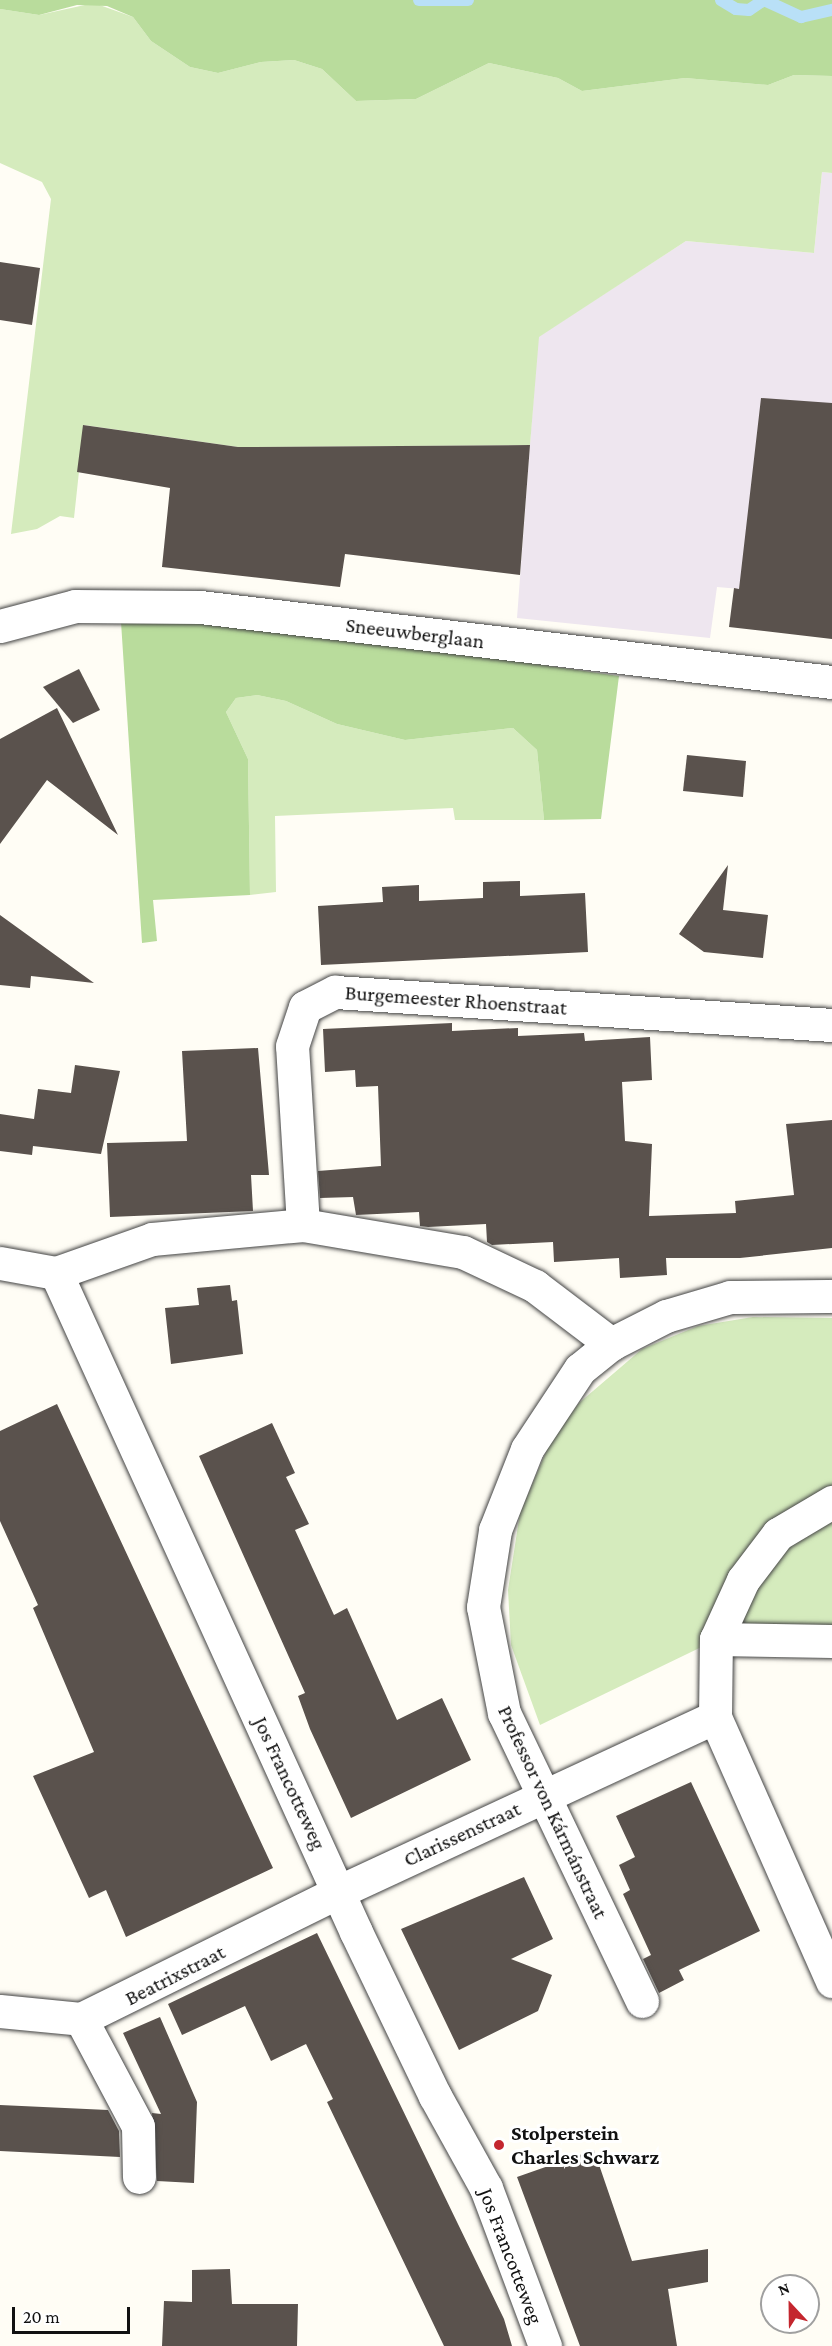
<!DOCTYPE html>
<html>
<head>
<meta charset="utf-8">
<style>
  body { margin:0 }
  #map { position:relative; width:832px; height:2346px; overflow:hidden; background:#fffdf5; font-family:"Crimson Pro",serif }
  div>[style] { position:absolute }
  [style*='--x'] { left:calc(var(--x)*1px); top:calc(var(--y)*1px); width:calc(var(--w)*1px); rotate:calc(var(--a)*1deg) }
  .industrial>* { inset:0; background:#eee6ef }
  .green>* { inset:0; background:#d5ebbd }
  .forest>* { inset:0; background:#b9dc9c }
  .stream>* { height:12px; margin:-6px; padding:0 6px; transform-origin:6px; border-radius:6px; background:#b9e0f7 }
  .building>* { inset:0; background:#5a524d }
  .roads { filter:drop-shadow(0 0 2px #444) drop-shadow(0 0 2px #444) }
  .minor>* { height:33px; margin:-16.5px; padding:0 16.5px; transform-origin:16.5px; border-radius:16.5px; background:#fff }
  .dots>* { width:16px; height:16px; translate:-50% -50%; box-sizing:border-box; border:3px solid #fff; border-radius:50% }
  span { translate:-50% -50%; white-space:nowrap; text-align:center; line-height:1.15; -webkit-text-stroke:6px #fff; paint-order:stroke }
  .street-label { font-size:21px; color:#111 }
  .poi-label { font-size:21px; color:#111; font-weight:700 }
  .left { translate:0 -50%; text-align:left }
  .north { position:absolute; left:760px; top:2274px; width:60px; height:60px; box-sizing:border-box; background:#fff; border:2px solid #a0a0a0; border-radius:50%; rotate:338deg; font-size:16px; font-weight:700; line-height:24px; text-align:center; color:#111 }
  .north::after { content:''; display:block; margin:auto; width:21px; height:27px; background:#c4262e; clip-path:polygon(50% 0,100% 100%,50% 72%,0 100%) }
  .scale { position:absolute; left:12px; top:2307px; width:118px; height:27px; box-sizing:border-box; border:3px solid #111; border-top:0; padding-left:8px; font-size:18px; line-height:21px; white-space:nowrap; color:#111; -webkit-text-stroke:4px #fff; paint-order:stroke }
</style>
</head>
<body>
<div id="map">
  <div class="industrial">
    <div style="clip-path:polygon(822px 172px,832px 173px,832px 597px,717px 587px,710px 638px,517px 618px,538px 337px,686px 241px,814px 253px)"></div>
  </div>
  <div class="green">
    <div style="clip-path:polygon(94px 3px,133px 17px,151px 41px,190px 67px,218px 73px,261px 62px,294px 60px,322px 69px,356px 101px,416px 99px,489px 63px,558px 78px,582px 91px,685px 78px,768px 85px,794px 75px,832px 76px,832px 173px,822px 172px,814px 253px,686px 241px,539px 337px,530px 445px,238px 447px,84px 425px,74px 518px,60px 516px,37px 529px,11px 534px,51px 199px,42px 182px,0 163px,0 9px,39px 15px)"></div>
    <div style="clip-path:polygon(257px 695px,286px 701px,337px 724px,405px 740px,513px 728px,537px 750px,544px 820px,455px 820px,453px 808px,275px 816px,276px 892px,250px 895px,248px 759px,226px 712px,236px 698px)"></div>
    <div style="clip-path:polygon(753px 1317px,832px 1318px,832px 1626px,745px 1626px,540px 1725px,511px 1645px,508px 1590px,520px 1513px,551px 1440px,579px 1403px,642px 1349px,698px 1326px)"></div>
  </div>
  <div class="forest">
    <div style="clip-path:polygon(0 0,832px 0,832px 76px,794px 75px,768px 85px,685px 78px,582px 91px,558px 78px,489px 63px,416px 99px,356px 101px,322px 69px,294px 60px,261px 62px,218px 73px,190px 67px,151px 41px,133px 17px,107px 6px,77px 5px,39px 15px,0 9px)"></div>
    <div style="clip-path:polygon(149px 619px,389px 643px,619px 676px,601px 819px,544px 820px,537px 750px,513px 728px,405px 740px,337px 724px,286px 701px,257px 695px,236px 698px,226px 712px,248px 759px,250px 895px,153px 900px,157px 941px,142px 943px,121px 622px)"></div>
  </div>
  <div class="stream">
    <div style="--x:419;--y:0;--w:49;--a:0"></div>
    <div style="--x:721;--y:0;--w:17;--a:31"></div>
    <div style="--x:736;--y:9;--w:13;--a:4"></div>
    <div style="--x:749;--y:10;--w:18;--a:-34"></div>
    <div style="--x:764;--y:0;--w:41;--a:24.7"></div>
    <div style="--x:801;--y:17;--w:32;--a:-13"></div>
  </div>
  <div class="building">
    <div style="clip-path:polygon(0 262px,40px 268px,32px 325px,0 320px)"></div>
    <div style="clip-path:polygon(761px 398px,832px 403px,832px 639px,729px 627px,734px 588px,739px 589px)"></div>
    <div style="clip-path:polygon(83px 425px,238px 447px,530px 445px,520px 575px,345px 554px,340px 587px,162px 567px,170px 488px,77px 472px)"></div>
    <div style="clip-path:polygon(79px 669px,100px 710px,73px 723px,43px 687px)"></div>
    <div style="clip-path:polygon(57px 708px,118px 835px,47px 780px,0 844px,0 739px)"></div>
    <div style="clip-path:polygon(687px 755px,746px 761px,743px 797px,683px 791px)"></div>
    <div style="clip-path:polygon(728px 865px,723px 910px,768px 915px,763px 958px,704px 952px,679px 934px)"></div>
    <div style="clip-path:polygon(520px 881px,520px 896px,585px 893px,588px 952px,321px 965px,318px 906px,383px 902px,382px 887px,419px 885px,419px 901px,483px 898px,483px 882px)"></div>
    <div style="clip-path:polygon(0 915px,94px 983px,31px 976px,30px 988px,0 985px)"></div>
    <div style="clip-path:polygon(452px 1023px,452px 1031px,518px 1028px,518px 1036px,584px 1033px,585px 1041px,650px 1037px,652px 1080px,622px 1082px,625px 1141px,652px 1144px,649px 1216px,736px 1213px,735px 1201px,794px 1195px,786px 1124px,832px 1120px,832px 1248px,740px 1258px,666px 1258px,667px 1275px,620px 1278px,619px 1258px,554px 1262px,553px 1242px,492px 1245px,487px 1242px,486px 1224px,428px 1227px,420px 1226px,419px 1212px,356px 1215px,353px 1197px,320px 1198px,318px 1171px,381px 1166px,378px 1086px,356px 1087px,355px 1070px,325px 1072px,323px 1029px)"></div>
    <div style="clip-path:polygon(258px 1048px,269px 1175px,251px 1175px,253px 1211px,110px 1217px,107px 1143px,187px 1141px,182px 1051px)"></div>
    <div style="clip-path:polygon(75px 1065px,120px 1071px,101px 1154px,33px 1146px,32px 1155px,0 1151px,0 1114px,34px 1119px,38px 1089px,71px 1093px)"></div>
    <div style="clip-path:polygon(230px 1285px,232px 1301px,237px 1300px,243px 1354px,171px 1364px,165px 1308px,199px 1305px,197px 1288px)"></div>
    <div style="clip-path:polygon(57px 1404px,273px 1868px,126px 1937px,106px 1890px,89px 1898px,33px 1776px,94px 1752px,33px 1608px,38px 1605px,0 1521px,0 1431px)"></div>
    <div style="clip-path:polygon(272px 1423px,295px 1473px,286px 1477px,309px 1524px,295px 1530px,334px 1615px,347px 1608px,397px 1720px,442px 1698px,471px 1760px,351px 1818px,310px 1729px,298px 1696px,305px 1693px,199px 1456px)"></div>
    <div style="clip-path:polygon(691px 1782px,760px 1931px,679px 1970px,684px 1980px,659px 1993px,643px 1959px,651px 1955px,623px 1894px,630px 1890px,619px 1865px,635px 1857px,616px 1816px)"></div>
    <div style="clip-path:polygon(524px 1877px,553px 1939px,511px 1959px,552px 1975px,538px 2011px,459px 2050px,401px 1929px)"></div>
    <div style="clip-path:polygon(317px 1933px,504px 2319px,512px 2346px,444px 2346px,327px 2102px,333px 2099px,306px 2044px,271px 2061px,245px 2006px,182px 2035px,168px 2004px)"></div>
    <div style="clip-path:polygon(160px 2017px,197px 2102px,194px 2183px,157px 2181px,152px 2113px,161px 2114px,123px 2033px)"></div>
    <div style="clip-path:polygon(0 2105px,108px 2110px,119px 2131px,120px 2157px,0 2151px)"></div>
    <div style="clip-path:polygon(594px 2150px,632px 2261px,708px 2249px,708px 2282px,668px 2289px,677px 2346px,580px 2346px,517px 2177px)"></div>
    <div style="clip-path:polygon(230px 2269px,232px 2304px,298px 2304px,297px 2346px,162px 2346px,164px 2301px,192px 2302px,192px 2270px)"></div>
  </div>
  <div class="roads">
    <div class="minor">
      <div style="--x:0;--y:626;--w:78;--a:-14.9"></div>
      <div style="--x:75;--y:606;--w:125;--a:0.5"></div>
      <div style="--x:200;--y:607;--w:636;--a:6.77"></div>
      <div style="--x:303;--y:1225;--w:179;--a:-93.5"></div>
      <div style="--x:292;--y:1046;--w:41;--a:-71.6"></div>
      <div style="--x:305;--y:1007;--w:34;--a:-27"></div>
      <div style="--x:335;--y:992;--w:498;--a:3.8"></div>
      <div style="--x:0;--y:1263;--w:57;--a:10.1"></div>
      <div style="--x:56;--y:1273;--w:724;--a:65.52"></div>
      <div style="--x:356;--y:1932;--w:182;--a:64.3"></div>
      <div style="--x:435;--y:2096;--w:105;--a:61"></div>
      <div style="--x:486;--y:2188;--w:169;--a:69.5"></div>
      <div style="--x:56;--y:1273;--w:102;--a:-19.5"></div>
      <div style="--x:152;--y:1239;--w:152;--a:-5.3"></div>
      <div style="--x:303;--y:1225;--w:162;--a:9.6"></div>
      <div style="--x:463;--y:1252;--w:80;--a:25.3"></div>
      <div style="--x:535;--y:1286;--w:96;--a:37.3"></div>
      <div style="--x:716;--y:1639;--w:116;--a:1"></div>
      <div style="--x:715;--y:1717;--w:78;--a:-89.3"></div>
      <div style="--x:716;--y:1639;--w:65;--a:-65.4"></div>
      <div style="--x:743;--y:1580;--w:58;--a:-52.7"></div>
      <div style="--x:778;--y:1534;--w:63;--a:-30.7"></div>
      <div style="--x:642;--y:2001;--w:319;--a:-115.6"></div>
      <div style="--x:504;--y:1713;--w:108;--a:-101.2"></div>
      <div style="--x:483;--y:1607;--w:78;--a:-81.1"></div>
      <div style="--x:495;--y:1530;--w:87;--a:-68.4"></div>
      <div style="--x:527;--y:1449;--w:96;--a:-56.5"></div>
      <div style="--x:580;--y:1369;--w:40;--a:-39"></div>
      <div style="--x:611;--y:1344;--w:62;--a:-27"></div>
      <div style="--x:666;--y:1316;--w:67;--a:-16.5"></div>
      <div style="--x:730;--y:1297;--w:102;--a:-0.6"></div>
      <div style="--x:0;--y:2011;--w:81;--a:5.6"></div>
      <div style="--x:81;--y:2019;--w:289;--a:-26.3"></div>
      <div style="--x:340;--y:1891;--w:413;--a:-24.9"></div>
      <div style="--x:715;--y:1717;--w:289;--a:66.1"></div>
      <div style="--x:81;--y:2019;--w:121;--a:62"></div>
      <div style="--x:138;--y:2126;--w:51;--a:88.9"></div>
    </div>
  </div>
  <div class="dots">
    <div style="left:499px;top:2145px;background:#c4262e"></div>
  </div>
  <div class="street-label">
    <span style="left:415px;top:633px;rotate:7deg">Sneeuwberglaan</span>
    <span style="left:456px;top:1000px;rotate:4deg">Burgemeester Rhoenstraat</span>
    <span style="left:290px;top:1783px;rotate:65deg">Jos Francotteweg</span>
    <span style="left:553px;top:1812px;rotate:65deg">Professor von Kármánstraat</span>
    <span style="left:462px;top:1834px;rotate:-25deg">Clarissenstraat</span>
    <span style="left:175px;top:1975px;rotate:-27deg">Beatrixstraat</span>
    <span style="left:511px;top:2256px;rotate:69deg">Jos Francotteweg</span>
  </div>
  <div class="poi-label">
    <span class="left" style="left:511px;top:2145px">Stolperstein<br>Charles Schwarz</span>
  </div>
  <div class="north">N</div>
  <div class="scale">20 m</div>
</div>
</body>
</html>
